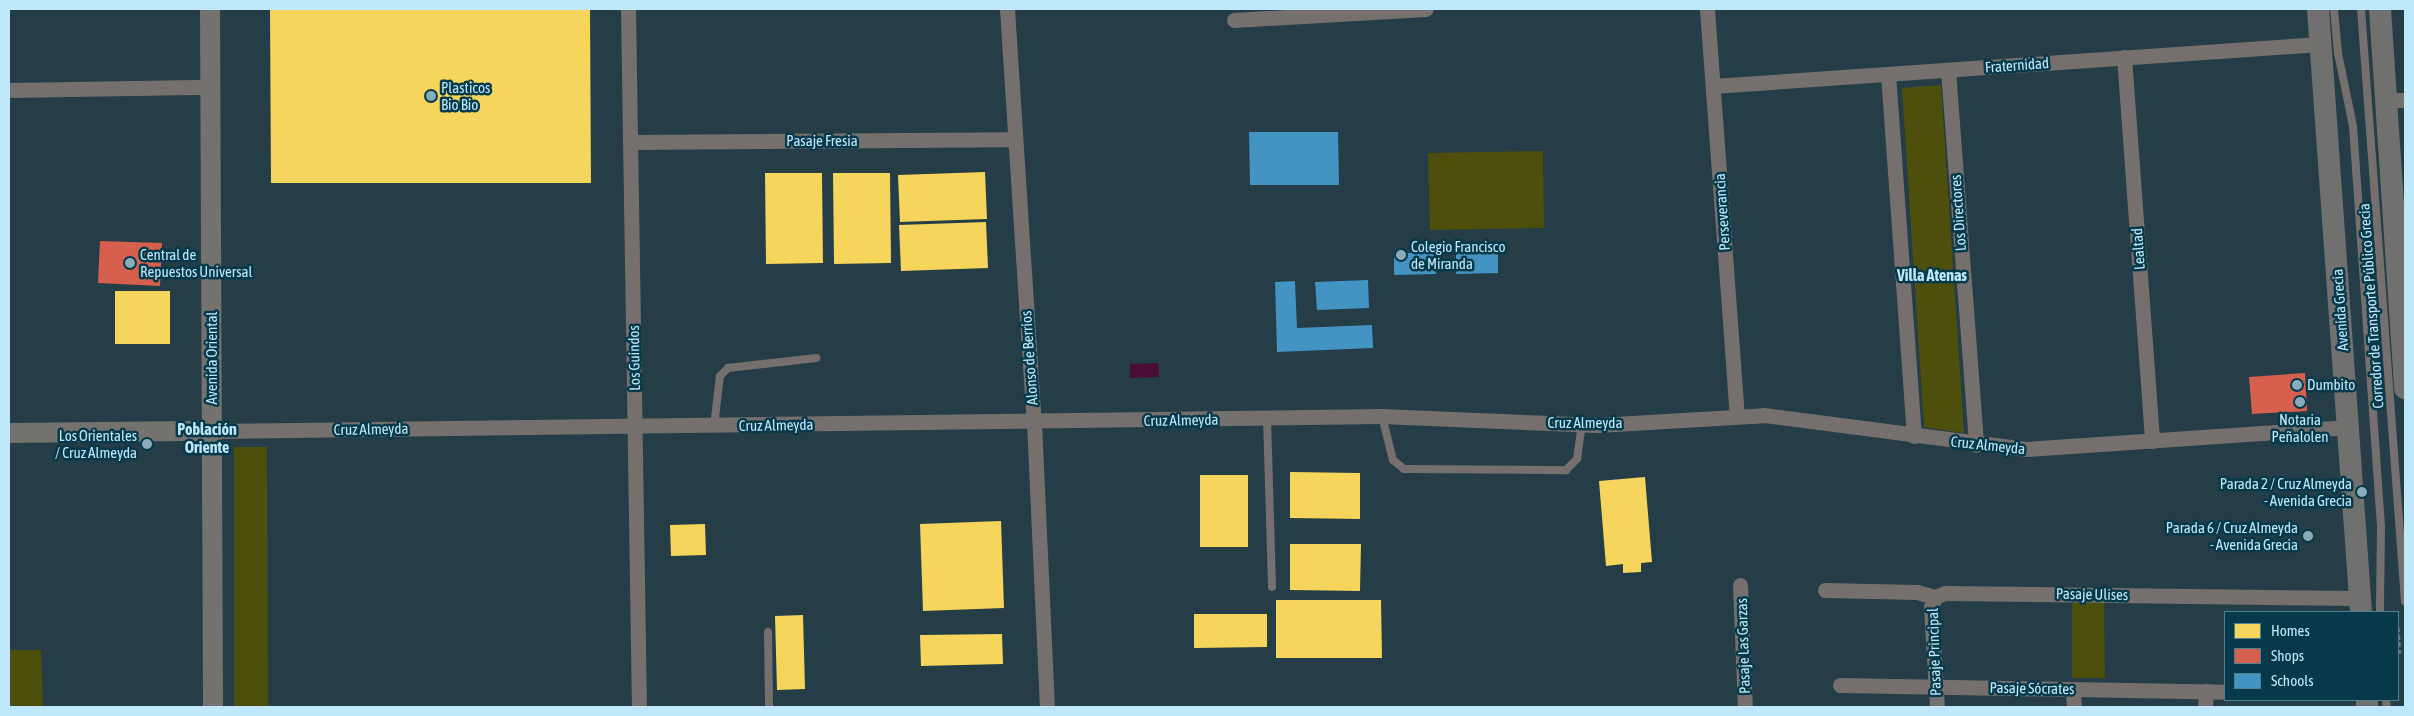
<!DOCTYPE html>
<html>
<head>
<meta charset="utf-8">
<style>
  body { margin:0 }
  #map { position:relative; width:2414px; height:716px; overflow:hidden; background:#243d46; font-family:"Asap Condensed",sans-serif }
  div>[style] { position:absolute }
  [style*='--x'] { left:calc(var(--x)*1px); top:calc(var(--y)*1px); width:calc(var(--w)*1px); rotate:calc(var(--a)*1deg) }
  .green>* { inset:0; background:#4e4f0c }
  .water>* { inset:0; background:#4b0d37 }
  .homes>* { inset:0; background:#f6d55c }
  .shops>* { inset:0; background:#d6604d }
  .schools>* { inset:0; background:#4393c3 }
  .path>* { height:3px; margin-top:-1.5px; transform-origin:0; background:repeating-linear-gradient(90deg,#737778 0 5px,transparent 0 7.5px) }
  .lane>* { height:8px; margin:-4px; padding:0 4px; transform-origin:4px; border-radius:4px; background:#75706d }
  .street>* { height:15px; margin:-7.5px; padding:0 7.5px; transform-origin:7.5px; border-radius:7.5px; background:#75706d }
  .secondary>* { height:20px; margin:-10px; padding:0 10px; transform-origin:10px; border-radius:10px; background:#74726f }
  .primary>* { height:22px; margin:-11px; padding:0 11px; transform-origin:11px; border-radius:11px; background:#70706f }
  .dots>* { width:14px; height:14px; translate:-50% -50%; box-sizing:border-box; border:2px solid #06394a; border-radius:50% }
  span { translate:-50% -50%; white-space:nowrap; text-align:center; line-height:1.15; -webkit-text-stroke:5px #06394a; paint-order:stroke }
  .street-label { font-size:15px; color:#c0e8fb }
  .poi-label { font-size:15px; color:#c0e8fb }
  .left { translate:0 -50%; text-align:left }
  .right { translate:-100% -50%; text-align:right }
  .neighbourhood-label { font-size:16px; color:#c0e8fb; font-weight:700 }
  .frame { position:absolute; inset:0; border:10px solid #c0e8fb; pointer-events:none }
  .legend { position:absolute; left:2224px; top:611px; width:175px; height:90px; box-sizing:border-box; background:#06394a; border:1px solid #507f91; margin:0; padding:6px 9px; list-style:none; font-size:15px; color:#c0e8fb }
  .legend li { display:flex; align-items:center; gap:10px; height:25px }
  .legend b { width:25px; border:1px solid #507f91 }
</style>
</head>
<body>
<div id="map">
  <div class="green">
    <div style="clip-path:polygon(1941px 85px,1964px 433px,1924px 427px,1902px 88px)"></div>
    <div style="clip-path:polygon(1543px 151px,1544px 228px,1430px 230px,1428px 153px)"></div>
    <div style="clip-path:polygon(234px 447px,267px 447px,268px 707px,234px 707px)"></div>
    <div style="clip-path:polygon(2072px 603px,2104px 603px,2105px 678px,2072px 678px)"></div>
    <div style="clip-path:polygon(9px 650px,41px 650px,43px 707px,9px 707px)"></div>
  </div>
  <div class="water">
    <div style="clip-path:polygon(1158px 363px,1159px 377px,1130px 378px,1130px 364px)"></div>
  </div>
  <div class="homes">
    <div style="clip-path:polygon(270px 9px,590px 9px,591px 183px,271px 183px)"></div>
    <div style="clip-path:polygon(985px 172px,987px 219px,900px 222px,898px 175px)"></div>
    <div style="clip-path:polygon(765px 173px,822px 173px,823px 263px,766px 264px)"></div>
    <div style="clip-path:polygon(833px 173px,890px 173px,891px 263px,834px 264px)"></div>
    <div style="clip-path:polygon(986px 222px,988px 268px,901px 271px,899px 225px)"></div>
    <div style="clip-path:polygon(115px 291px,170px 291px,170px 344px,115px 344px)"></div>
    <div style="clip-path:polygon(1290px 472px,1360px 473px,1360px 519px,1290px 518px)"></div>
    <div style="clip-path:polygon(1200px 475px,1248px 475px,1248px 547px,1200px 547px)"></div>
    <div style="clip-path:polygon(1645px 477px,1652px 562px,1641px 563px,1641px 572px,1623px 573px,1623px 564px,1606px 566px,1599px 481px)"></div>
    <div style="clip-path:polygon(1001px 521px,1004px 608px,923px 611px,920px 524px)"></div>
    <div style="clip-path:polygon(705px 524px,706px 555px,671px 556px,670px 525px)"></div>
    <div style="clip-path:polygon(1290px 544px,1361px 544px,1360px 591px,1290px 590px)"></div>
    <div style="clip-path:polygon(1276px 600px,1381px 600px,1382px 658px,1276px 658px)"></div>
    <div style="clip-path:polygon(1194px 614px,1267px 614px,1267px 647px,1194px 648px)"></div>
    <div style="clip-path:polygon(803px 615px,805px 689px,777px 690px,775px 616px)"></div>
    <div style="clip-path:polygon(1002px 634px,1003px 664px,921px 666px,920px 635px)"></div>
  </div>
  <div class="shops">
    <div style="clip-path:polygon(100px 241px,162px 243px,160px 286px,98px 283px)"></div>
    <div style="clip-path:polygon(2305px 373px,2307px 411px,2252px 414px,2249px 377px)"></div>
  </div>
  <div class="schools">
    <div style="clip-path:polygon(1249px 132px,1338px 132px,1339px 185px,1250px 185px)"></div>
    <div style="clip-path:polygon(1456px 252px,1498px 252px,1498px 273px,1456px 274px)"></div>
    <div style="clip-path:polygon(1394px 253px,1436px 253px,1436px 274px,1394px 275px)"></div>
    <div style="clip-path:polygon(1368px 280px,1369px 308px,1317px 310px,1315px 282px)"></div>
    <div style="clip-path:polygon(1295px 281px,1297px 328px,1372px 325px,1373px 348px,1277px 352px,1275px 282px)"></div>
  </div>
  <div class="path">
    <div style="--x:2398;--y:627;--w:26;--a:86"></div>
  </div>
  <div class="lane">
    <div style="--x:2334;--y:9;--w:44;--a:84.8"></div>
    <div style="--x:2338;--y:53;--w:75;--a:78.4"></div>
    <div style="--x:2353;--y:126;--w:401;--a:86"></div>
    <div style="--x:2381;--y:526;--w:86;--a:90.7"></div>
    <div style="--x:2361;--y:9;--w:594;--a:85.75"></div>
    <div style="--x:1382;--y:416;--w:45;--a:76"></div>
    <div style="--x:1393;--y:460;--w:14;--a:39"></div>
    <div style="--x:1404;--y:469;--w:162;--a:0.4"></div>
    <div style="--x:1566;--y:470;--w:16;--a:-45"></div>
    <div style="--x:1577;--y:459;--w:34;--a:-82"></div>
    <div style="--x:1267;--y:418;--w:169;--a:88.3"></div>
    <div style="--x:714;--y:426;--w:50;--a:-83.2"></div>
    <div style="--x:720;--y:376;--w:11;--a:-45"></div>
    <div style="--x:728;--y:368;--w:89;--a:-6.5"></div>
    <div style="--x:768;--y:632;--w:75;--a:89.2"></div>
    <div style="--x:2386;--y:700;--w:7;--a:82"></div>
  </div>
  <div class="street">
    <div style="--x:628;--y:9;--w:698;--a:89.1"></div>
    <div style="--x:1007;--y:9;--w:414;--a:86.3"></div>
    <div style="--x:1034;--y:422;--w:285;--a:87.4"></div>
    <div style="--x:1707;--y:9;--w:408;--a:85.8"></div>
    <div style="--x:1234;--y:20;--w:192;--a:-3.3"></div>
    <div style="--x:2124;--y:57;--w:385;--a:85.8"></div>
    <div style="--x:1948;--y:70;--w:376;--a:85.7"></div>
    <div style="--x:1888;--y:74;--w:363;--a:85.9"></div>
    <div style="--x:1713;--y:86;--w:608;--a:-3.96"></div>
    <div style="--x:10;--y:90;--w:201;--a:-0.9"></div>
    <div style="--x:2386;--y:100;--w:19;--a:0"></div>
    <div style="--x:630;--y:142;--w:383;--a:-0.4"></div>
    <div style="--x:212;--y:431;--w:1170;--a:-0.73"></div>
    <div style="--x:1382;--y:416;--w:216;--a:2.4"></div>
    <div style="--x:1598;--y:425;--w:166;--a:-3.4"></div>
    <div style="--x:1764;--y:415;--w:264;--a:7.4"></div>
    <div style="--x:2026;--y:449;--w:324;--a:-3.9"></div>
    <div style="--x:1740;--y:585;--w:122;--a:87.7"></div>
    <div style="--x:1825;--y:590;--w:92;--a:1.2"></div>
    <div style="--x:1917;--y:592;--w:19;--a:16"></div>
    <div style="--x:1935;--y:597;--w:11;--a:-22"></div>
    <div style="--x:1945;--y:593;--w:415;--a:0.7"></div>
    <div style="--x:1935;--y:597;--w:11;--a:112"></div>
    <div style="--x:1931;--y:607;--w:100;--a:86.6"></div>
    <div style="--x:1840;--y:685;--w:385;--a:1"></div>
    <div style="--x:2073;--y:689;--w:18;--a:87"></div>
    <div style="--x:2205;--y:707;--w:16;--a:-86"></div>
  </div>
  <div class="secondary">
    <div style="--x:210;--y:9;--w:698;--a:89.75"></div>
    <div style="--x:9;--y:433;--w:203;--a:-0.6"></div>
  </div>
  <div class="primary">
    <div style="--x:2318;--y:9;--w:605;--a:85.92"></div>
    <div style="--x:2380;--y:9;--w:380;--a:86.2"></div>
    <div style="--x:2367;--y:700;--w:7;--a:90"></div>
  </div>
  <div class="dots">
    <div style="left:431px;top:96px;background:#89acbc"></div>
    <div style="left:1401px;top:255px;background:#89acbc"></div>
    <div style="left:130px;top:263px;background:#89acbc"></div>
    <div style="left:2297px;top:385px;background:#89acbc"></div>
    <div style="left:2300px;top:402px;background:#89acbc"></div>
    <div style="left:147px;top:444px;background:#89acbc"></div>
    <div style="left:2362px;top:492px;background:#89acbc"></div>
    <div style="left:2308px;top:536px;background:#89acbc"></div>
  </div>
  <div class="street-label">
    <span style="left:2017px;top:65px;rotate:-4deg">Fraternidad</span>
    <span style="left:822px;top:141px">Pasaje Fresia</span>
    <span style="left:1722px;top:212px;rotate:-94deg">Perseverancia</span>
    <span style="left:1958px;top:213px;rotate:-94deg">Los Directores</span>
    <span style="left:2138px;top:249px;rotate:-94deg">Lealtad</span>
    <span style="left:2371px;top:306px;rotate:-94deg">Corredor de Transporte Público Grecia</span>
    <span style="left:2340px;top:310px;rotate:-94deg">Avenida Grecia</span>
    <span style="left:212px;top:358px;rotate:-90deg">Avenida Oriental</span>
    <span style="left:634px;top:358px;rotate:-91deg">Los Guindos</span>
    <span style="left:1029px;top:358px;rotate:-94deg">Alonso de Berríos</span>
    <span style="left:1181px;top:420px;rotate:-1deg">Cruz Almeyda</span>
    <span style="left:1585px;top:423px">Cruz Almeyda</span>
    <span style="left:776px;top:425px;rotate:-1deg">Cruz Almeyda</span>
    <span style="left:371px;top:429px;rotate:-1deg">Cruz Almeyda</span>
    <span style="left:1988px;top:445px;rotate:6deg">Cruz Almeyda</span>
    <span style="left:2092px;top:594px;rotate:1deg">Pasaje Ulises</span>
    <span style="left:1743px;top:646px;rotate:-92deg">Pasaje Las Garzas</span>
    <span style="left:1934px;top:652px;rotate:-92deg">Pasaje Principal</span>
    <span style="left:2032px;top:688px;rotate:1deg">Pasaje Sócrates</span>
  </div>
  <div class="poi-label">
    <span class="left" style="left:441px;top:96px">Plasticos<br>Bio Bio</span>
    <span class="left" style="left:1411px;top:255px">Colegio Francisco<br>de Miranda</span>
    <span class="left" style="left:140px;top:263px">Central de<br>Repuestos Universal</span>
    <span class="left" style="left:2307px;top:385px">Dumbito</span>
    <span style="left:2300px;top:428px">Notaria<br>Peñalolen</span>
    <span class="right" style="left:137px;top:444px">Los Orientales<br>/ Cruz Almeyda</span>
    <span class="right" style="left:2352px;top:492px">Parada 2 / Cruz Almeyda<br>- Avenida Grecia</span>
    <span class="right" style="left:2298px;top:536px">Parada 6 / Cruz Almeyda<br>- Avenida Grecia</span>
  </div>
  <div class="neighbourhood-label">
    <span style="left:1932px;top:275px">Villa Atenas</span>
    <span style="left:207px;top:438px">Población<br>Oriente</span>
  </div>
  <div class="frame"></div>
  <ul class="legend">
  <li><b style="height:14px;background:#f6d55c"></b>Homes</li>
  <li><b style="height:14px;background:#d6604d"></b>Shops</li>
  <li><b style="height:14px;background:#4393c3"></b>Schools</li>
  </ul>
</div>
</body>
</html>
